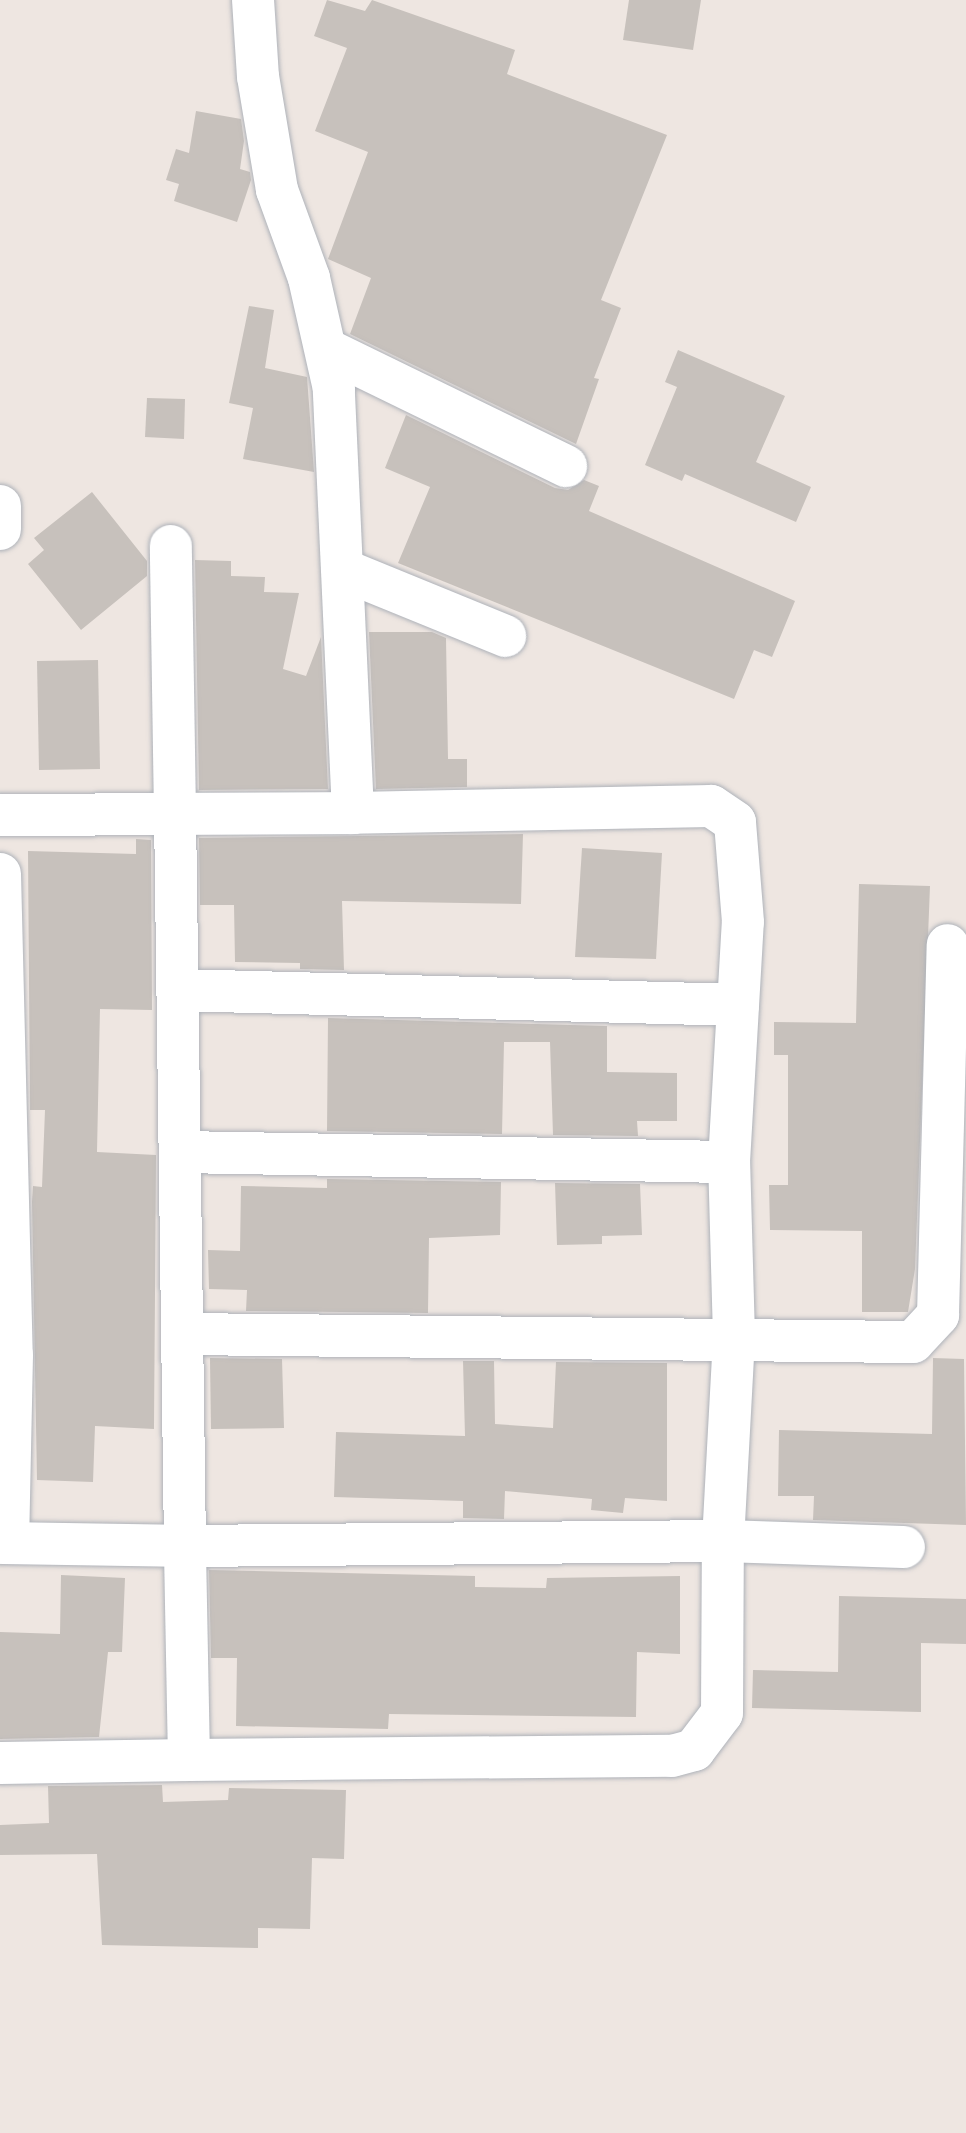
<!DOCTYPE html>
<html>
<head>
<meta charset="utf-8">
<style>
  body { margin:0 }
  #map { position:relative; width:966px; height:2133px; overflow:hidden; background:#eee6e1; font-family:"Fira Sans Condensed",sans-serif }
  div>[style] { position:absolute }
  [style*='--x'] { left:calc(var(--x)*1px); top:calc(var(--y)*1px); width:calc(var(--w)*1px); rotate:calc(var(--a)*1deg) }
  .building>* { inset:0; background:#c7c1bc }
  .roads { filter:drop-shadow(0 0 2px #aeb2b9) drop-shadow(0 0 2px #aeb2b9) }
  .street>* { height:42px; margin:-21px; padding:0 21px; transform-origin:21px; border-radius:21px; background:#fff }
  span { translate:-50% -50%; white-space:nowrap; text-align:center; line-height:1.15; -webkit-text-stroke:6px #fff; paint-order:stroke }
</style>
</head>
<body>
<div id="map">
  <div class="building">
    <div style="clip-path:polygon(327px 0,365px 11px,372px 0,515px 50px,507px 74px,667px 135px,601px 300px,621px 308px,594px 378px,599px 379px,576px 444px,350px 334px,371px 278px,328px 259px,368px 152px,315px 131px,347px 48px,314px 36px)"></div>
    <div style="clip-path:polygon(629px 0,701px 0,693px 50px,623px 40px)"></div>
    <div style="clip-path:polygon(196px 111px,241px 119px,244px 141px,240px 169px,250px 172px,251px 180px,237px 222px,174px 201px,179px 184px,166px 180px,176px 149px,189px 153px)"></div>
    <div style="clip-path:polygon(249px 306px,274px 310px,265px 368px,307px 377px,314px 472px,243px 459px,253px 408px,229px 403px)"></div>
    <div style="clip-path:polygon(678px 350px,785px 396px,756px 462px,811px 487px,796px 522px,685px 474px,682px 481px,645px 465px,677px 387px,665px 382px)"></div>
    <div style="clip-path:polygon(147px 398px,185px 399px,184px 439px,145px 437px)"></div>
    <div style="clip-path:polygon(406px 415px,555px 488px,568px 490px,584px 480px,599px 486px,589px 511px,795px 601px,772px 657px,754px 650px,734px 699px,398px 563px,430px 487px,385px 468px)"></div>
    <div style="clip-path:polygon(92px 492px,147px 561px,147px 576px,81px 630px,28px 564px,44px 550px,34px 538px)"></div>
    <div style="clip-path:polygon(195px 560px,231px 561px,231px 576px,265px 577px,264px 592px,299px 593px,283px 669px,306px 676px,321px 637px,328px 789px,199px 790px)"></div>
    <div style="clip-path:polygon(369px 632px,432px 632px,446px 638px,448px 759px,467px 759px,467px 787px,376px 789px)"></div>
    <div style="clip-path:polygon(98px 660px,100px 769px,39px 770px,37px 661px)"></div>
    <div style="clip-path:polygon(523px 834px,521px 904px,342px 901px,344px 970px,300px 969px,300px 963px,235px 962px,234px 905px,200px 905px,199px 838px)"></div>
    <div style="clip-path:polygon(136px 839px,151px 840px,152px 1010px,100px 1009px,97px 1152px,156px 1155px,154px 1429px,95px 1426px,93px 1482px,37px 1480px,32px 1202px,33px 1186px,42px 1187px,45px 1110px,30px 1110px,28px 851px,136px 854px)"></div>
    <div style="clip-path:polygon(582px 848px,662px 853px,656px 959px,575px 957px)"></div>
    <div style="clip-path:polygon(859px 884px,930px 886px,915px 1269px,908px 1312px,862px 1312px,862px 1231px,770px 1230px,769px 1185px,788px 1185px,788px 1055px,774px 1055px,774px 1022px,856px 1023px)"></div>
    <div style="clip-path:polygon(328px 1018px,607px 1026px,607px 1072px,677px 1073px,677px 1121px,637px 1121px,638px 1136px,553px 1135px,550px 1042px,504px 1042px,502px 1134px,327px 1131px)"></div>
    <div style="clip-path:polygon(327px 1179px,501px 1182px,500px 1235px,429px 1238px,428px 1313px,246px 1311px,247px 1290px,209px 1289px,208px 1250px,240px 1251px,241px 1186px,327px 1188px)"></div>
    <div style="clip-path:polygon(555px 1183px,640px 1184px,642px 1235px,602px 1236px,602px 1244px,557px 1245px)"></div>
    <div style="clip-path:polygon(210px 1358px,282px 1359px,284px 1428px,211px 1429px)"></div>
    <div style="clip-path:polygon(933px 1358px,964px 1359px,966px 1525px,813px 1520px,814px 1496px,778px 1496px,779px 1430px,932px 1434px)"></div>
    <div style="clip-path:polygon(463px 1361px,494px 1361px,495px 1424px,553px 1428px,556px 1362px,667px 1363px,667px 1501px,625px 1498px,623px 1513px,591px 1510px,592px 1499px,505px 1491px,504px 1519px,463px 1518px,463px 1501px,334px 1497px,336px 1432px,465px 1436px)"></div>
    <div style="clip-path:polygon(209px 1570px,475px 1576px,475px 1587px,546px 1588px,547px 1578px,680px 1576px,680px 1654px,637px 1652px,636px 1717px,389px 1714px,388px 1729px,236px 1726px,237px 1658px,211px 1658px)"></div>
    <div style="clip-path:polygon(61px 1575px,125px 1578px,122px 1652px,108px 1652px,99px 1737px,0 1739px,0 1632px,60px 1634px)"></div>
    <div style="clip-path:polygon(839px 1596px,966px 1599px,966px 1644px,921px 1643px,921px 1712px,752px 1708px,753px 1670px,838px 1672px)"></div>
    <div style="clip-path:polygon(162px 1785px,163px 1802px,228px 1800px,229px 1788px,346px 1790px,344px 1859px,312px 1858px,310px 1929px,258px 1928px,258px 1948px,102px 1945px,97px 1854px,0 1855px,0 1825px,49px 1823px,48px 1786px)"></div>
  </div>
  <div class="roads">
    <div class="street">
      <div style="--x:328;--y:350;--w:265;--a:26"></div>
      <div style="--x:0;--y:506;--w:23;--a:90"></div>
      <div style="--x:346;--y:571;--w:172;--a:22.2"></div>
      <div style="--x:0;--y:815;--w:175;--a:-0.3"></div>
      <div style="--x:175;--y:814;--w:268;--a:-90.9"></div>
      <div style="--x:0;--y:874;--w:481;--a:88.6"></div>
      <div style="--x:12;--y:1355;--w:188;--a:91.2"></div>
      <div style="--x:178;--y:990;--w:560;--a:1.53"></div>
      <div style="--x:181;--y:1152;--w:548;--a:1.05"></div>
      <div style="--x:182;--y:1334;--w:731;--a:0.63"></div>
      <div style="--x:913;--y:1342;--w:37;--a:-47"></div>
      <div style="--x:938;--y:1315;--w:370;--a:-88.5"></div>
      <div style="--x:0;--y:1543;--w:185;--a:0.9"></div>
      <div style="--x:185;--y:1546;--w:732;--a:-90.78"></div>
      <div style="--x:175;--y:814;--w:178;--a:-0.3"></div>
      <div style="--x:353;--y:813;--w:424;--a:-92.6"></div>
      <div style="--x:334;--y:389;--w:114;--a:-102.7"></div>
      <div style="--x:309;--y:278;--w:94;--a:-110"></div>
      <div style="--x:277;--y:190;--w:115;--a:-99.5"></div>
      <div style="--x:258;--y:77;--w:77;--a:-93.7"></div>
      <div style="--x:189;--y:1760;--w:483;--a:-0.5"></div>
      <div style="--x:672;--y:1756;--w:23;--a:-15"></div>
      <div style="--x:694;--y:1750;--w:46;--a:-52.9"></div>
      <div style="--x:722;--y:1713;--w:172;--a:-89.7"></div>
      <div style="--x:723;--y:1541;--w:181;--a:1.9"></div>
      <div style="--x:0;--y:1763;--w:189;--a:-0.9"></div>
      <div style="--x:189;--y:1760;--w:214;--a:-91.1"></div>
      <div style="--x:185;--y:1546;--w:538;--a:-0.53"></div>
      <div style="--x:723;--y:1541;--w:204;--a:-86.9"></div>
      <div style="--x:734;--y:1337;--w:175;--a:-91.6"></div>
      <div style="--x:729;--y:1162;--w:240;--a:-86.7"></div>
      <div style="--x:743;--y:922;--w:100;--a:-94.6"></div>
      <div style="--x:735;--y:822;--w:29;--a:-146"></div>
      <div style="--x:711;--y:806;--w:358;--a:178.9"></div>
    </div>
  </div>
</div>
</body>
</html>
